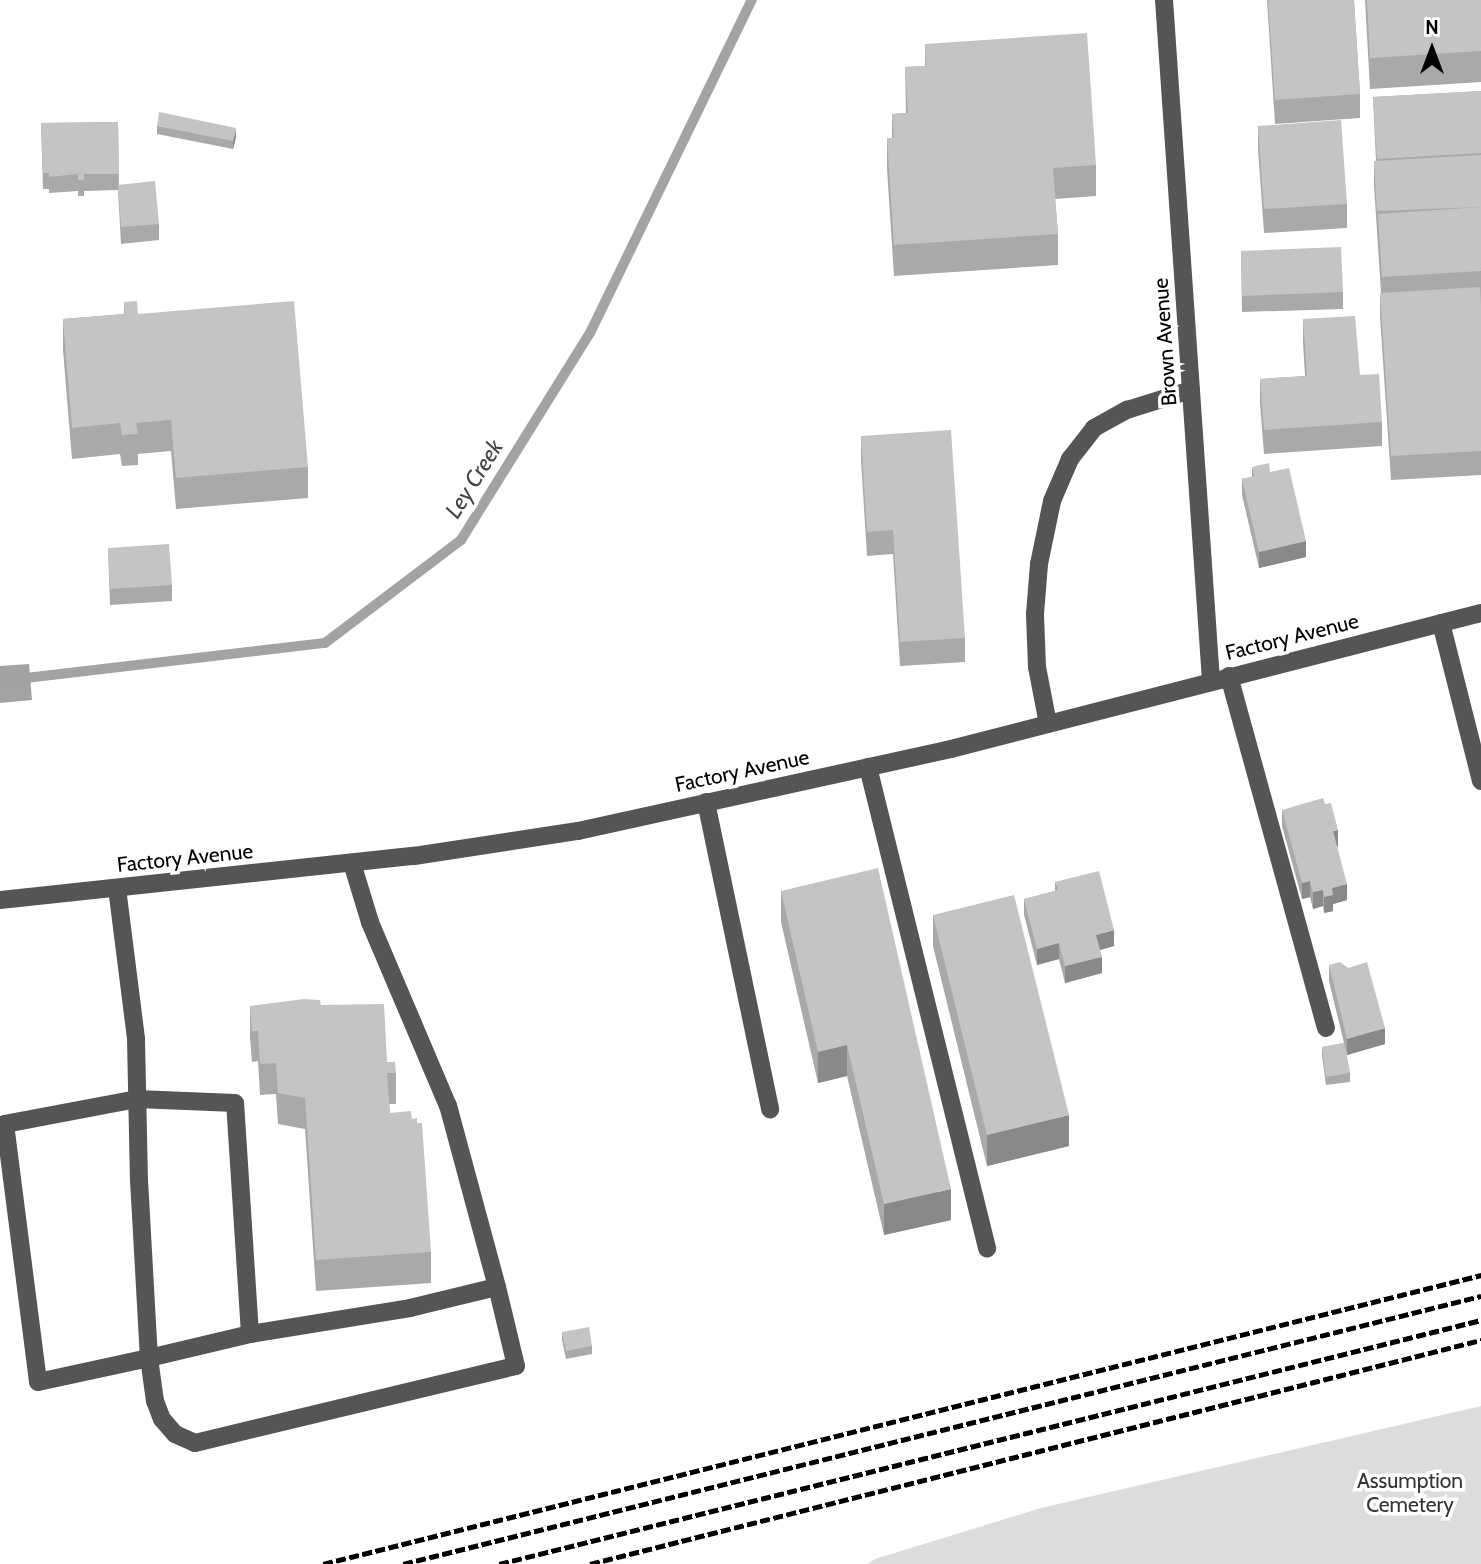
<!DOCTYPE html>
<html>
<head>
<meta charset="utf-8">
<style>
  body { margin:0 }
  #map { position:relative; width:1481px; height:1564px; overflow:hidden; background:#fff; font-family:Cabin,sans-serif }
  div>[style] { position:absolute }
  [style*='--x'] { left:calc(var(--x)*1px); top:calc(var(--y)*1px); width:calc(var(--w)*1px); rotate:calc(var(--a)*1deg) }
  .green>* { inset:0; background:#dcdcdc }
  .water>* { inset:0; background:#a3a3a3 }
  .stream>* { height:10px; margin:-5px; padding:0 5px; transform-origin:5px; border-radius:5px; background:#a3a3a3 }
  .minor>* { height:18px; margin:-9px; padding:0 9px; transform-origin:9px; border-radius:9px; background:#555 }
  .rail>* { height:5px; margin-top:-2.5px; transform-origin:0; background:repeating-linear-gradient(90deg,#000 0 10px,transparent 0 13.5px) }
  .wall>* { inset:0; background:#a9a9a9 }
  .shaded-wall>* { inset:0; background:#898989 }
  .building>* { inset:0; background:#c4c4c4 }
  span { translate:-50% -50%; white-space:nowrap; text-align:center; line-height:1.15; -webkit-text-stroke:7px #fff; paint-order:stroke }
  .street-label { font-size:21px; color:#000 }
  .park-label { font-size:21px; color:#333 }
  .water-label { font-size:23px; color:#444; font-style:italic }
  .north { position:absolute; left:1397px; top:14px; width:70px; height:70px; -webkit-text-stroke:5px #fff; paint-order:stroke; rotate:0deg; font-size:19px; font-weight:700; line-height:28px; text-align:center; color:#000 }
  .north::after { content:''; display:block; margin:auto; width:24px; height:32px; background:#000; clip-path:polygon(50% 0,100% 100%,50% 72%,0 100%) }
</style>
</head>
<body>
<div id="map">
  <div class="green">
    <div style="clip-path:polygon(1481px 1406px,1481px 1564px,868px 1564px,875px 1559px,1041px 1508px)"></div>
  </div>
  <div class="water">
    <div style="clip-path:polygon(29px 664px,32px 700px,0 703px,0 666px)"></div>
  </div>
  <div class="stream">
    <div style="--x:0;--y:681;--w:327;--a:-6.7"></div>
    <div style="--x:325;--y:643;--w:171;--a:-37.1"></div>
    <div style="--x:461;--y:540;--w:244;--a:-58.1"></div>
    <div style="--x:590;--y:333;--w:370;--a:-64.1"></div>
  </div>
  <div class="minor">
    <div style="--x:1164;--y:0;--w:683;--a:86.05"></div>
    <div style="--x:1441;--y:623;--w:163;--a:75.8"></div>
    <div style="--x:1229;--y:676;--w:365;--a:74.6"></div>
    <div style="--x:1048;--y:724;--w:58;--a:-100.9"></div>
    <div style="--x:1037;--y:667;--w:53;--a:-92.2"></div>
    <div style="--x:1035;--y:614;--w:50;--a:-85.4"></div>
    <div style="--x:1039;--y:564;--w:64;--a:-78.3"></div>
    <div style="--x:1052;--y:501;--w:46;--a:-66.8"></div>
    <div style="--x:1070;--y:459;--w:39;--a:-52"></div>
    <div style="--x:1094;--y:428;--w:38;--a:-29"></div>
    <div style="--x:1127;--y:410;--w:67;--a:-17.4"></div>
    <div style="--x:868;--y:767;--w:496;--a:76.1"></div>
    <div style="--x:706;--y:802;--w:314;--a:78.2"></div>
    <div style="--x:117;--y:888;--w:152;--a:82.8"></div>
    <div style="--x:136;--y:1039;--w:141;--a:88.8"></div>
    <div style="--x:139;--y:1180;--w:178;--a:86.8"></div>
    <div style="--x:149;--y:1358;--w:104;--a:-13.4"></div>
    <div style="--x:250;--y:1334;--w:162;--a:-9.2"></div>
    <div style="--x:410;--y:1308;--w:89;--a:-13.6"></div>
    <div style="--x:497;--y:1287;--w:188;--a:-105.1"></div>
    <div style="--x:448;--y:1106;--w:200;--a:-113"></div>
    <div style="--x:370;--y:922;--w:62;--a:-107"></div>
    <div style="--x:0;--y:900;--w:416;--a:-6.1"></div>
    <div style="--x:414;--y:856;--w:166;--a:-8.7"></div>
    <div style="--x:578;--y:831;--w:382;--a:-12.4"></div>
    <div style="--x:951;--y:749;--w:547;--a:-14.39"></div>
    <div style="--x:250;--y:1334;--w:231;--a:-93.7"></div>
    <div style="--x:235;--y:1103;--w:98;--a:-177.7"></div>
    <div style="--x:137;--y:1099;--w:134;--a:169.3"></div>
    <div style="--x:5;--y:1124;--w:260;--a:82.7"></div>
    <div style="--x:38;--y:1382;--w:114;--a:-12.2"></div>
    <div style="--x:149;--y:1358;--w:43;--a:82.1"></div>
    <div style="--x:155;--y:1401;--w:19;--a:69"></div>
    <div style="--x:162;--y:1419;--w:20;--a:49"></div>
    <div style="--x:175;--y:1434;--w:22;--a:24"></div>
    <div style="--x:195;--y:1443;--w:330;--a:-13.5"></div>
    <div style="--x:516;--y:1366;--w:81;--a:-103.5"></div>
  </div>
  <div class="rail">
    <div style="--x:323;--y:1564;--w:1194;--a:-14.01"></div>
    <div style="--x:403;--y:1564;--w:1111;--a:-13.96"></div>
    <div style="--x:499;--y:1564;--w:1012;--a:-13.95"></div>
    <div style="--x:590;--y:1564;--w:919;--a:-14.11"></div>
  </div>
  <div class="wall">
    <div style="clip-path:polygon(1267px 0,1354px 0,1360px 94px,1360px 118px,1275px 124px)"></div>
    <div style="clip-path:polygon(1365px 0,1481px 0,1481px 82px,1370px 89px)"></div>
    <div style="clip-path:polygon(925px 44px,1096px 165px,1096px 196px,1055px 199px,1058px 234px,1058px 265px,894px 276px,887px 169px,887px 138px,892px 138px,892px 114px,906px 113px,905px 67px,925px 66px)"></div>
    <div style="clip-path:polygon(1481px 91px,1481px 475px,1391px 480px,1380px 317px,1380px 293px,1381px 293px,1374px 185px,1374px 161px,1376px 161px,1373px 97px)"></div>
    <div style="clip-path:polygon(118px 122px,119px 185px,159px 224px,159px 240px,121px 244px,118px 190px,84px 191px,84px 196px,78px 196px,78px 191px,49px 193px,49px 189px,43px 189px,41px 123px)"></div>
    <div style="clip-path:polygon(157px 126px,236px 137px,233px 149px,157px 134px)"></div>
    <div style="clip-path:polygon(1258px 126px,1347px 204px,1347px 228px,1264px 233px,1258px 149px)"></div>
    <div style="clip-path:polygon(1241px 251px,1343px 292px,1343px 309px,1242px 312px)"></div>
    <div style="clip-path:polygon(124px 302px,308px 467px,308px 498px,176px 509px,171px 451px,138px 454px,138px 465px,122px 466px,120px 454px,72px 459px,63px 350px,63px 319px,124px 314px)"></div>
    <div style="clip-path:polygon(1303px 319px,1360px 375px,1382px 422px,1382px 446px,1264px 454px,1260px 403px,1260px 379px,1305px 376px,1303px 343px)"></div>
    <div style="clip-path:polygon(861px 436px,965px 638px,965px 662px,900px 666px,893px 554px,867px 556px,861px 460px)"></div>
    <div style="clip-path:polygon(1252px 467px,1270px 472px,1306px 557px,1259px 568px,1242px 495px,1242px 479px,1252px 477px)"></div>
    <div style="clip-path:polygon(108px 548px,172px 585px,172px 601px,110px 605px)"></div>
    <div style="clip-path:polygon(1282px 810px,1338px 846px,1337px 847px,1347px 900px,1333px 904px,1333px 911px,1324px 913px,1323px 906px,1313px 909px,1310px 897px,1302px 899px,1282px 826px)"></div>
    <div style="clip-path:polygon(1055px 882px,1114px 946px,1100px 950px,1102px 973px,1065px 983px,1059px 959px,1037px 965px,1024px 915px,1024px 899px,1055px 891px)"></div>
    <div style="clip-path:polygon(781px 891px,951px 1220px,884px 1235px,847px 1076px,818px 1083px,781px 922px)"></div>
    <div style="clip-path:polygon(933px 915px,1069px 1146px,987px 1166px,933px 946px)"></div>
    <div style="clip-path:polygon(1329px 965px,1385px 1044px,1347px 1055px,1345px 1047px,1350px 1073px,1350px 1082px,1326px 1085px,1322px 1055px,1322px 1047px,1344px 1043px,1329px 981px)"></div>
    <div style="clip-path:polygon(321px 1005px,387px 1062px,396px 1073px,396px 1104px,389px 1104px,390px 1113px,431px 1252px,431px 1283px,316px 1291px,305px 1129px,278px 1124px,276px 1094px,260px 1095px,258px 1061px,252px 1062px,250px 1037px,250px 1006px)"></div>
    <div style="clip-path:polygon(562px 1332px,592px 1346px,592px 1354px,566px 1359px,562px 1340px)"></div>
  </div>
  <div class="shaded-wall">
    <div style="clip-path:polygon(236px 128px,236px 137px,233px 149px,233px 141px)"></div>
    <div style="clip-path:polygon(1306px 541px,1306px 557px,1259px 568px,1259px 552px)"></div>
    <div style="clip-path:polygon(1338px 830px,1338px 846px,1333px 848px,1333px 831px)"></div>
    <div style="clip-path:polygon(1310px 881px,1310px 897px,1302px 899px,1302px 883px)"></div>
    <div style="clip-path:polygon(1347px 884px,1347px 900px,1333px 904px,1333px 911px,1324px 913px,1324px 897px,1332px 888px)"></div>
    <div style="clip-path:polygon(1323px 890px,1323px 906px,1313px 909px,1313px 892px)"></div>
    <div style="clip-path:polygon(1114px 930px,1114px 946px,1096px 951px,1096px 935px)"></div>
    <div style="clip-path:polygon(1059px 943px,1059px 959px,1037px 965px,1037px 949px)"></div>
    <div style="clip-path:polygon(1102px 957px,1102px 973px,1065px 983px,1065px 966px)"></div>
    <div style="clip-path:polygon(1385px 1028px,1385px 1044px,1347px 1055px,1347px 1039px)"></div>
    <div style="clip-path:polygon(847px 1045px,847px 1076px,818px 1083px,818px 1052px)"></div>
    <div style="clip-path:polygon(1069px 1115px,1069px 1146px,987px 1166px,987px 1135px)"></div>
    <div style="clip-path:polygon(951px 1189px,951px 1220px,884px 1235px,884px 1204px)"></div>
  </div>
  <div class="building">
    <div style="clip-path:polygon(1268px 0,1354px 0,1360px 94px,1275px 100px)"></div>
    <div style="clip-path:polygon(1367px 0,1481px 0,1481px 51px,1370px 58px)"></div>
    <div style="clip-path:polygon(1087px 33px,1096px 165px,1053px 168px,1058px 234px,894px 245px,887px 138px,894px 138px,892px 114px,908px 113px,905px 67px,926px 66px,925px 44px)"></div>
    <div style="clip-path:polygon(1481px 91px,1481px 153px,1377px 159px,1373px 97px)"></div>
    <div style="clip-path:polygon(159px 112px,236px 128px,233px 141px,157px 126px)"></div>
    <div style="clip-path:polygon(1341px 120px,1347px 204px,1264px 209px,1258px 126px)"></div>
    <div style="clip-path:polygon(118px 122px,119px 174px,84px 174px,84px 180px,78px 180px,78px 174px,49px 177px,49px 173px,43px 173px,41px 123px)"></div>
    <div style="clip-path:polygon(1481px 155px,1481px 207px,1377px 211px,1374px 161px)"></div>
    <div style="clip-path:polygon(155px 181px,159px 224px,121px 227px,118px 185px)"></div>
    <div style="clip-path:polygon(1481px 207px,1481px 271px,1382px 277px,1378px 214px)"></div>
    <div style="clip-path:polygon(1341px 247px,1343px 292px,1242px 296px,1241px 251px)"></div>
    <div style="clip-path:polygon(1480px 287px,1481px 305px,1481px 451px,1391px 456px,1380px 293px)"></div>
    <div style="clip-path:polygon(137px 301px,138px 314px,294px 301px,308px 467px,176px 478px,171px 420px,136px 423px,138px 434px,122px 435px,120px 423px,72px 428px,63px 319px,125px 314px,124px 302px)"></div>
    <div style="clip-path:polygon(1355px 316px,1360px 375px,1379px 374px,1382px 422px,1264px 430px,1260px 379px,1307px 376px,1303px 319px)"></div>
    <div style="clip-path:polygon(951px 430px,965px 638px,900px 642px,893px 530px,867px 532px,861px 436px)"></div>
    <div style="clip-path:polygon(1269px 463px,1270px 472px,1289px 468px,1306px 541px,1259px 552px,1242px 479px,1254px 476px,1252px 467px)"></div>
    <div style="clip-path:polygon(169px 544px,172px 585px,110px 589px,108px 548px)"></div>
    <div style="clip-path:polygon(1323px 798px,1325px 804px,1331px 803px,1338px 830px,1333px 831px,1347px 884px,1332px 888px,1333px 895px,1324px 897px,1323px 890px,1313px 892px,1310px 881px,1302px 883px,1282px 810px)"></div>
    <div style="clip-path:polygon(878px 868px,951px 1189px,884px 1204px,847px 1045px,818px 1052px,781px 891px)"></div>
    <div style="clip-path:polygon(1099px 871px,1114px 930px,1096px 935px,1102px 957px,1065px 966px,1059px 943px,1037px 949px,1024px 899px,1058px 890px,1055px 882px)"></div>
    <div style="clip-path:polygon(1014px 895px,1069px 1115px,987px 1135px,933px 915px)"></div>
    <div style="clip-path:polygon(1340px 962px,1348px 968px,1367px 962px,1385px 1028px,1347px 1039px,1329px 965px)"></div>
    <div style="clip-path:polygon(304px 999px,320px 1000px,321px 1005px,384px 1004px,387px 1062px,395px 1062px,396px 1073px,387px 1073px,390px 1113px,411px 1111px,412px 1119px,417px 1118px,417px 1123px,422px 1123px,431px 1252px,316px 1260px,305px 1098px,278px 1093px,276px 1063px,260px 1064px,258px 1031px,252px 1031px,250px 1006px)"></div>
    <div style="clip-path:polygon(1344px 1043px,1350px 1073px,1326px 1077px,1322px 1047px)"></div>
    <div style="clip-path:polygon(589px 1327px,592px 1346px,566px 1351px,562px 1332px)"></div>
  </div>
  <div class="street-label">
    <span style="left:1165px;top:342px;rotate:-94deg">Brown Avenue</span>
    <span style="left:1292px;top:637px;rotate:-14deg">Factory Avenue</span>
    <span style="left:742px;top:771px;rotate:-12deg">Factory Avenue</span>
    <span style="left:185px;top:858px;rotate:-6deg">Factory Avenue</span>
  </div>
  <div class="park-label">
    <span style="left:1410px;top:1493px">Assumption<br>Cemetery</span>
  </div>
  <div class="water-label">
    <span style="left:474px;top:479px;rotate:-58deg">Ley Creek</span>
  </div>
  <div class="north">N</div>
</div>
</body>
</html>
